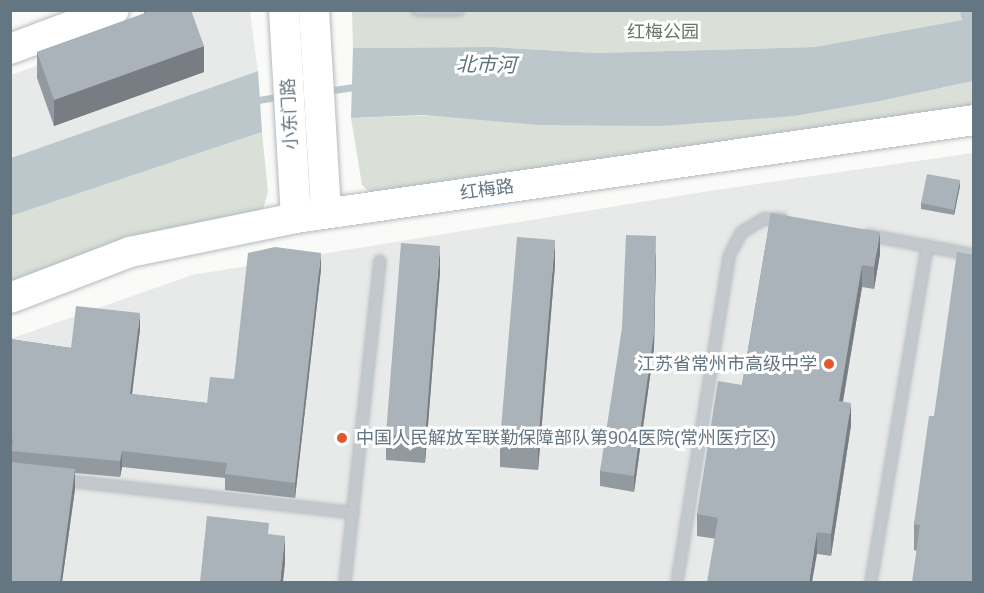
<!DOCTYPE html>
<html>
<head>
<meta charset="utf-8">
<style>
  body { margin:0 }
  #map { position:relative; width:984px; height:593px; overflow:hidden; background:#fafaf8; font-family:Helvetica,"Noto Sans SC",sans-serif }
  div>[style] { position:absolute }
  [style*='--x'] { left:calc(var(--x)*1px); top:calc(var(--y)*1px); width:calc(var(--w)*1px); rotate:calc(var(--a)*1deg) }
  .built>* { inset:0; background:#e8e9e9 }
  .green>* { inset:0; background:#dadfd7 }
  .water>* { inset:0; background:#bbc7cb }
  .stream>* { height:7px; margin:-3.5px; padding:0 3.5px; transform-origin:3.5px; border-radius:3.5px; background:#bbc7cb }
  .roads { filter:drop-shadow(0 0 2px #b3babf) drop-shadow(0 0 2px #b3babf) }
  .lane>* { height:10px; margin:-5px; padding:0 5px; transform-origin:5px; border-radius:5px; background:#c3c8cc }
  .secondary>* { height:30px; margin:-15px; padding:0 15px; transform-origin:15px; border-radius:15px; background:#fff }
  .wall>* { inset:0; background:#929a9f }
  .shaded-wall>* { inset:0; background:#777d82 }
  .building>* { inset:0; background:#aab3b9 }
  .dots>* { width:16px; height:16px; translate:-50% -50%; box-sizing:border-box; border:3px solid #fff; border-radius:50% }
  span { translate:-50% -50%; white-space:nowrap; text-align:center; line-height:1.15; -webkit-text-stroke:6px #fff; paint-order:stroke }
  .park-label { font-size:18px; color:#687a64 }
  .street-label { font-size:18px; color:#657683 }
  .poi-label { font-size:18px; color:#657683 }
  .right { translate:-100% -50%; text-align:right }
  .left { translate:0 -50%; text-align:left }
  .water-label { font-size:20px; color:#60757c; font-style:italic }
  .frame { position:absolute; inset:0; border:12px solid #657683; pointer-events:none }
</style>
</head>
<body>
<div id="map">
  <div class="built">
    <div style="clip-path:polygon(188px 11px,250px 12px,258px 71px,11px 158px,11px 75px)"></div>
    <div style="clip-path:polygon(973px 153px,973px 582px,11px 582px,10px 339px,192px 275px,709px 191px)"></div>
  </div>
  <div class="green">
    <div style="clip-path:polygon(973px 10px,974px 18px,815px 47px,596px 53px,492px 47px,353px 48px,352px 11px)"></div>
    <div style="clip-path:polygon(973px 81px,973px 113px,374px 196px,362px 185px,351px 118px,885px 100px)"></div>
    <div style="clip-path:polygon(262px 132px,268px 192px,262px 213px,11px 285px,11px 216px)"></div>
  </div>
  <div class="water">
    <div style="clip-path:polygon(960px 11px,973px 11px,973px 81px,885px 100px,794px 116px,661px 126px,540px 125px,424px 115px,351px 118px,353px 48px,492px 47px,596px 53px,815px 47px,962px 20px)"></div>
    <div style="clip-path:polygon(258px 71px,262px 132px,11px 216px,11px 158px)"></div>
  </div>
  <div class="stream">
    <div style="--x:326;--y:91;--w:34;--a:-8"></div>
    <div style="--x:252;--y:101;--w:30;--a:-9"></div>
  </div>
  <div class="roads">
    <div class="lane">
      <div style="--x:417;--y:10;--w:42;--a:0"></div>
      <div style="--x:868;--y:235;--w:108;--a:10.7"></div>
      <div style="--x:61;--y:480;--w:294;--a:6.4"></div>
      <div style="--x:345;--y:582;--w:323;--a:-83.8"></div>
      <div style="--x:677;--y:582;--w:330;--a:-80.9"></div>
      <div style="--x:729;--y:256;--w:27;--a:-62"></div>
      <div style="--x:742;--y:232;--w:26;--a:-31"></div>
      <div style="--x:764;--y:219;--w:18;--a:0"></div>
      <div style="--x:871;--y:582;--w:341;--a:-80.5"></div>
    </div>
    <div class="secondary">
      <div style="--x:284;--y:10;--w:208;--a:86.7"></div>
      <div style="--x:314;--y:10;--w:203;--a:86.6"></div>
      <div style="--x:10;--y:49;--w:111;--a:-20.6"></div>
      <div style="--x:10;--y:298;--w:129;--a:-21"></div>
      <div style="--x:130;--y:252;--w:169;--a:-11.6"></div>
      <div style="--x:296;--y:218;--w:685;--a:-8.22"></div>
    </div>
  </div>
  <div class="wall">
    <div style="clip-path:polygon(144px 10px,191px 10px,204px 72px,54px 126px,37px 78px,37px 52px,144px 14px)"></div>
    <div style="clip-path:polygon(960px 186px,954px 215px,921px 209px,921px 203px)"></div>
    <div style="clip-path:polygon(771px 213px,880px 254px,874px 289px,862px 287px,843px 402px,851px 425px,831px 556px,697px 536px,697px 514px,742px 385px)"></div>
    <div style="clip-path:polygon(656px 252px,654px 348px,634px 492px,600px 486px,600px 471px)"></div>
    <div style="clip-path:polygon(555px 265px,538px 470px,500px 467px,500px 441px)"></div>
    <div style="clip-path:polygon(321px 269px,295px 498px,225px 490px,225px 478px,122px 467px,120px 477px,75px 473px,75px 489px,62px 582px,10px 582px,11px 462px,10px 339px,71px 348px,140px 329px,132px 394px,207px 403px,234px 379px)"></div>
    <div style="clip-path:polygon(440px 272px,425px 463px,386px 460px,386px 434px)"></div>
    <div style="clip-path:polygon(934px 416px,917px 551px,914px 550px,914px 524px)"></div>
  </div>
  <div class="shaded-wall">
    <div style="clip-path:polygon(204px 46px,204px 72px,54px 126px,54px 100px)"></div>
    <div style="clip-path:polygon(960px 180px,960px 186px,954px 215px,954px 210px)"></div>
    <div style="clip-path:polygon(880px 232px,880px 254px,874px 289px,874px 267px)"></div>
    <div style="clip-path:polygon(555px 240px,555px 265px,538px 470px,538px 444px)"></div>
    <div style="clip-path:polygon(440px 246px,440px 272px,425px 463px,425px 438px)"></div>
    <div style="clip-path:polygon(656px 252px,654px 348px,634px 492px,634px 476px)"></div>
    <div style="clip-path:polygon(321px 253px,321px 269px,295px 498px,295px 483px)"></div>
    <div style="clip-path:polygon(862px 265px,862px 287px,839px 423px,839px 401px)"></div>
    <div style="clip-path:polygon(140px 313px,140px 329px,130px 410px,130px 394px)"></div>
    <div style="clip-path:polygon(851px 403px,851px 425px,831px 556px,831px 534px)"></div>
    <div style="clip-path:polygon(122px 451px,122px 467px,120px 477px,120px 461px)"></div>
    <div style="clip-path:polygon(75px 469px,75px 489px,62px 582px,60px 582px)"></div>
    <div style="clip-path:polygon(817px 532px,817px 554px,812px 582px,809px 582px)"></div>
    <div style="clip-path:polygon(285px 536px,285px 564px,283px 582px,280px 582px)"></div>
  </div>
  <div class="building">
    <div style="clip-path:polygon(144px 10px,191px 10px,204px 46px,54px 100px,37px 52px,145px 13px)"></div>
    <div style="clip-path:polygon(927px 174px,960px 180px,954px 210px,921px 203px)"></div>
    <div style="clip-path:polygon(771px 213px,880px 232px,874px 267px,862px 265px,839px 401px,851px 403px,831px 534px,817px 532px,809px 582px,707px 582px,718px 518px,697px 514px,718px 381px,742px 385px)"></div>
    <div style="clip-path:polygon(626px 235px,656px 236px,654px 333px,634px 476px,600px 471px,622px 328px)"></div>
    <div style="clip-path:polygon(517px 237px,555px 240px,538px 444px,500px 441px)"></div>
    <div style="clip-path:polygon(401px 243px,440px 246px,425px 438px,386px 434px)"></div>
    <div style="clip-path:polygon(275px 247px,321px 253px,295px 483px,225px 474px,227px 463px,122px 451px,120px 461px,11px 451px,13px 439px,10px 439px,10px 339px,71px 348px,76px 306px,140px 313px,130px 394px,207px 403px,210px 377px,234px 379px,248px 253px)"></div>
    <div style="clip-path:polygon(957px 252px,974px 255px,974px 582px,912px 582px,920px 525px,914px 524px,929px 416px,934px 416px)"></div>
    <div style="clip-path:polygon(10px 462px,75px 469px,60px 582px,10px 582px)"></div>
    <div style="clip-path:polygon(207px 516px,269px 523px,268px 534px,285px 536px,280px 582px,200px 582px)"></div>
  </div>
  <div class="dots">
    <div style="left:829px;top:364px;background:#e4572e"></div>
    <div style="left:342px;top:438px;background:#e4572e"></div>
  </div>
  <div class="park-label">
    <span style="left:663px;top:32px">红梅公园</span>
  </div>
  <div class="street-label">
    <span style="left:290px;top:114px;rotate:-93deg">小东门路</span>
    <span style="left:487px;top:190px;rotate:-8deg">红梅路</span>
  </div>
  <div class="poi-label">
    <span class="right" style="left:817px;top:364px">江苏省常州市高级中学</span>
    <span class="left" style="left:356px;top:438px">中国人民解放军联勤保障部队第904医院(常州医疗区)</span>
  </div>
  <div class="water-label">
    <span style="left:486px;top:65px;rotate:1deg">北市河</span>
  </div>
  <div class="frame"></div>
</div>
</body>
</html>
